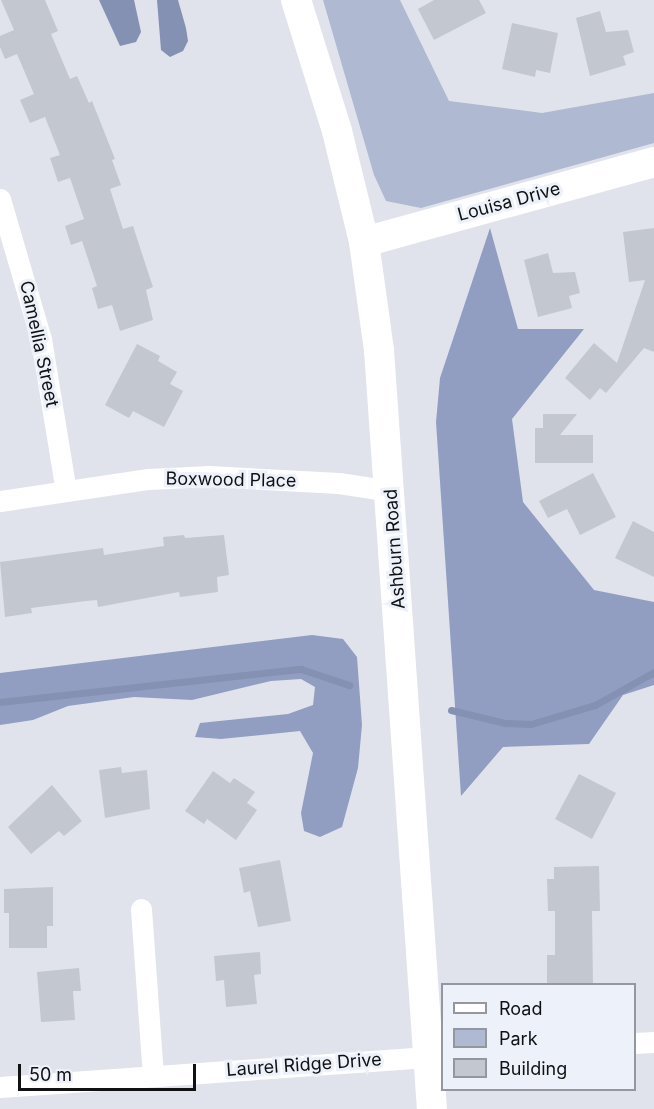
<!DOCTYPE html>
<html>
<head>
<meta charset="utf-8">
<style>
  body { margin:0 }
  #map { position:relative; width:654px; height:1109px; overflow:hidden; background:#e0e3ec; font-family:Inter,sans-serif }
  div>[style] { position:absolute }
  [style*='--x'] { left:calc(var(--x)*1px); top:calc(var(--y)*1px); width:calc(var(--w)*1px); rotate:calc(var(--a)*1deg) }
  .green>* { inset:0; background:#b0b9d2 }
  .forest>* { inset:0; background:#919ec1 }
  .water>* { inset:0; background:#8491b3 }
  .stream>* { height:7px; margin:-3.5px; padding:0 3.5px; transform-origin:3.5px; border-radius:3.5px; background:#8491b3 }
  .building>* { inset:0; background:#c3c7cf }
  .street>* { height:21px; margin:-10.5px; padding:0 10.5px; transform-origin:10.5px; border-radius:10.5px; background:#fff }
  .secondary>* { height:30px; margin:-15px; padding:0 15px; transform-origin:15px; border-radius:15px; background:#fff }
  span { translate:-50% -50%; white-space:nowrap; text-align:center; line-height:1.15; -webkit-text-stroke:6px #edf1f9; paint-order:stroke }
  .street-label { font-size:18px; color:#0f1113 }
  .legend { position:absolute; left:441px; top:983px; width:195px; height:108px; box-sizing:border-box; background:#edf1f9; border:2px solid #94979d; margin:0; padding:8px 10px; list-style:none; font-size:18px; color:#0f1113 }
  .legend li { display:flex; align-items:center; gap:12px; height:30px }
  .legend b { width:30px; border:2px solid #94979d }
  .scale { position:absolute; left:18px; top:1064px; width:178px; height:27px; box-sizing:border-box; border:3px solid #0f1113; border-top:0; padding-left:8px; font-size:18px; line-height:21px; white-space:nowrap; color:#0f1113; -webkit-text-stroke:4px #edf1f9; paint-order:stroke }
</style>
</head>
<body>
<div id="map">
  <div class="green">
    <div style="clip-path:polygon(323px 0,400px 0,449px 101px,542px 113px,654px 93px,654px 143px,421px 208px,386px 201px,374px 175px)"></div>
  </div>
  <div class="forest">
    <div style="clip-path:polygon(490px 228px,518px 329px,584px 329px,512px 419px,523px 502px,594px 590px,654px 602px,654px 685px,623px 695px,589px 744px,503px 747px,461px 796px,436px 422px,440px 378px)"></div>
    <div style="clip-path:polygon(312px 635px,343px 639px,357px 657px,362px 725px,358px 768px,342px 827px,320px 837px,304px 831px,301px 813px,313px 753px,300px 731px,221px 739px,195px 737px,200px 723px,288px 714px,313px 705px,315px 687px,301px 679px,271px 681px,192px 700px,134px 697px,68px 706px,33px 720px,0 725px,0 673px)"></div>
  </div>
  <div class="water">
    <div style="clip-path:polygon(99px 0,134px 0,141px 32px,136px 42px,120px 46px)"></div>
    <div style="clip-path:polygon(157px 0,178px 0,186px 28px,188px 41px,183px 51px,170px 57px,161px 50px)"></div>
  </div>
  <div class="stream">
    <div style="--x:0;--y:702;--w:303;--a:-6.3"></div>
    <div style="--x:301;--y:669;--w:51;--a:18.4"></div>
    <div style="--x:451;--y:710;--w:56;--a:13.5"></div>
    <div style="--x:505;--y:723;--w:26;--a:2"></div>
    <div style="--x:531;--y:724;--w:67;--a:-16.5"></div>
    <div style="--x:595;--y:705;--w:68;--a:-29.2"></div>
  </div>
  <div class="building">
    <div style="clip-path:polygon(1px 0,45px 0,58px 31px,51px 34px,70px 79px,77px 76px,89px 103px,92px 101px,115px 159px,112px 160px,121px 185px,110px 189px,123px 229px,133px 226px,147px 269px,153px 287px,146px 290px,153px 320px,120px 331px,112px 305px,98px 309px,92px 288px,97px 286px,82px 241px,71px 245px,65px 226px,84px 219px,70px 178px,58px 182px,50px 158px,60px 155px,45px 117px,30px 123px,20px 100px,34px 94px,17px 54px,5px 59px,0 47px,0 36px,14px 30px)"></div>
    <div style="clip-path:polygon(434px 0,479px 0,486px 13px,434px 40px,418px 9px)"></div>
    <div style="clip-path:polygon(600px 11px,606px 32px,628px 30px,634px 52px,623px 56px,626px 65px,590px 76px,576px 18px)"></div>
    <div style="clip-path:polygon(512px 23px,558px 33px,550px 73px,536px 70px,535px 77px,502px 69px)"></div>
    <div style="clip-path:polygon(654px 228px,654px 352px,644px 348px,606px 393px,600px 388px,590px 400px,565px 378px,594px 343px,617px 363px,645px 280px,629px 282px,623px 232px)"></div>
    <div style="clip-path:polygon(548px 253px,553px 273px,575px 272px,580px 293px,569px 296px,572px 308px,538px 317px,524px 260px)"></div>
    <div style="clip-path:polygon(137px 344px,160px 356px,158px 361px,177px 372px,170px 384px,183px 391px,164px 427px,133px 411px,129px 418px,105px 405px)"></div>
    <div style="clip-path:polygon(543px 414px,577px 414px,560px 435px,593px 435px,593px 463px,535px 463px,535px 428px,543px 428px)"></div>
    <div style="clip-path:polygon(593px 473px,616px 517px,580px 535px,567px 509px,548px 518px,539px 501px)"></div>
    <div style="clip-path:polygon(633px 521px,654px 532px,654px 577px,615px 558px)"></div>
    <div style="clip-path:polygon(184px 535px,185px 538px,224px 535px,229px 575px,217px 577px,218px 592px,180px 597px,179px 592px,98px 607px,97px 600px,86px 601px,31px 608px,32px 613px,5px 617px,0 562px,103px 548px,104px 555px,164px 546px,163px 537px)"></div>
    <div style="clip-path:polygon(121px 767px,122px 773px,147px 770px,150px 809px,105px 818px,99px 770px)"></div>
    <div style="clip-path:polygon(213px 771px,230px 783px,234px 778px,255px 792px,247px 803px,257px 810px,236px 840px,207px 819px,204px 824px,185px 811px)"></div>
    <div style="clip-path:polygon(579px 774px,616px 793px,592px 839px,555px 819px)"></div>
    <div style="clip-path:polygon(52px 785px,82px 821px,64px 836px,59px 831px,31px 854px,8px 827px)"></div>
    <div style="clip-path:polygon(280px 860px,291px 921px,258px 927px,250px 891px,244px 893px,239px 868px)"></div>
    <div style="clip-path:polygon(599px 866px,600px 911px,592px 911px,593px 984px,547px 984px,547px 955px,555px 955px,555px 911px,548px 911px,547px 879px,554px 879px,554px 867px)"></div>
    <div style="clip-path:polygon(53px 887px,53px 926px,47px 926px,47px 948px,9px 948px,9px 913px,4px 913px,4px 889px)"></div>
    <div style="clip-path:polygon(260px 952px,261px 974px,254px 975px,257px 1004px,226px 1007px,224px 980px,216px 981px,214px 956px)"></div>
    <div style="clip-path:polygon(79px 968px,81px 991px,73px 991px,75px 1020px,41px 1022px,37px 972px)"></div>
  </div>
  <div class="street">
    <div style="--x:0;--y:199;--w:146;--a:73.7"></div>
    <div style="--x:41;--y:339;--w:154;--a:80.7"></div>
    <div style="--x:0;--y:501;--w:150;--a:-8.5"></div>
    <div style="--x:148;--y:479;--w:61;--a:-2.8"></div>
    <div style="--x:209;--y:476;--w:130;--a:3.1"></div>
    <div style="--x:339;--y:483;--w:53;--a:8.7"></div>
    <div style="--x:141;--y:909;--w:166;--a:85.9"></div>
    <div style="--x:634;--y:1043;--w:20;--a:-3"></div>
    <div style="--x:0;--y:1087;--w:443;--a:-4"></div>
  </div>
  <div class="secondary">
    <div style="--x:296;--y:0;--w:137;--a:72.6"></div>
    <div style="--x:337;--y:131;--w:114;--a:76.3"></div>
    <div style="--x:364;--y:242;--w:109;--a:82.1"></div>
    <div style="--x:379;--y:350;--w:761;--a:86.01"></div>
    <div style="--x:364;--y:242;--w:301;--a:-15.4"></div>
  </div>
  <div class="street-label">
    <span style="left:509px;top:202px;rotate:-15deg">Louisa Drive</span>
    <span style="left:39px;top:344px;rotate:78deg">Camellia Street</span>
    <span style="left:231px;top:480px;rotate:1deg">Boxwood Place</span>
    <span style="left:395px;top:549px;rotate:-94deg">Ashburn Road</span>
    <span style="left:304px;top:1065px;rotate:-4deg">Laurel Ridge Drive</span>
  </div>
  <ul class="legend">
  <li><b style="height:8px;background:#fff"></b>Road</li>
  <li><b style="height:16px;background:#b0b9d2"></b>Park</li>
  <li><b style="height:16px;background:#c3c7cf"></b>Building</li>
  </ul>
  <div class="scale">50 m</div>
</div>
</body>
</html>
